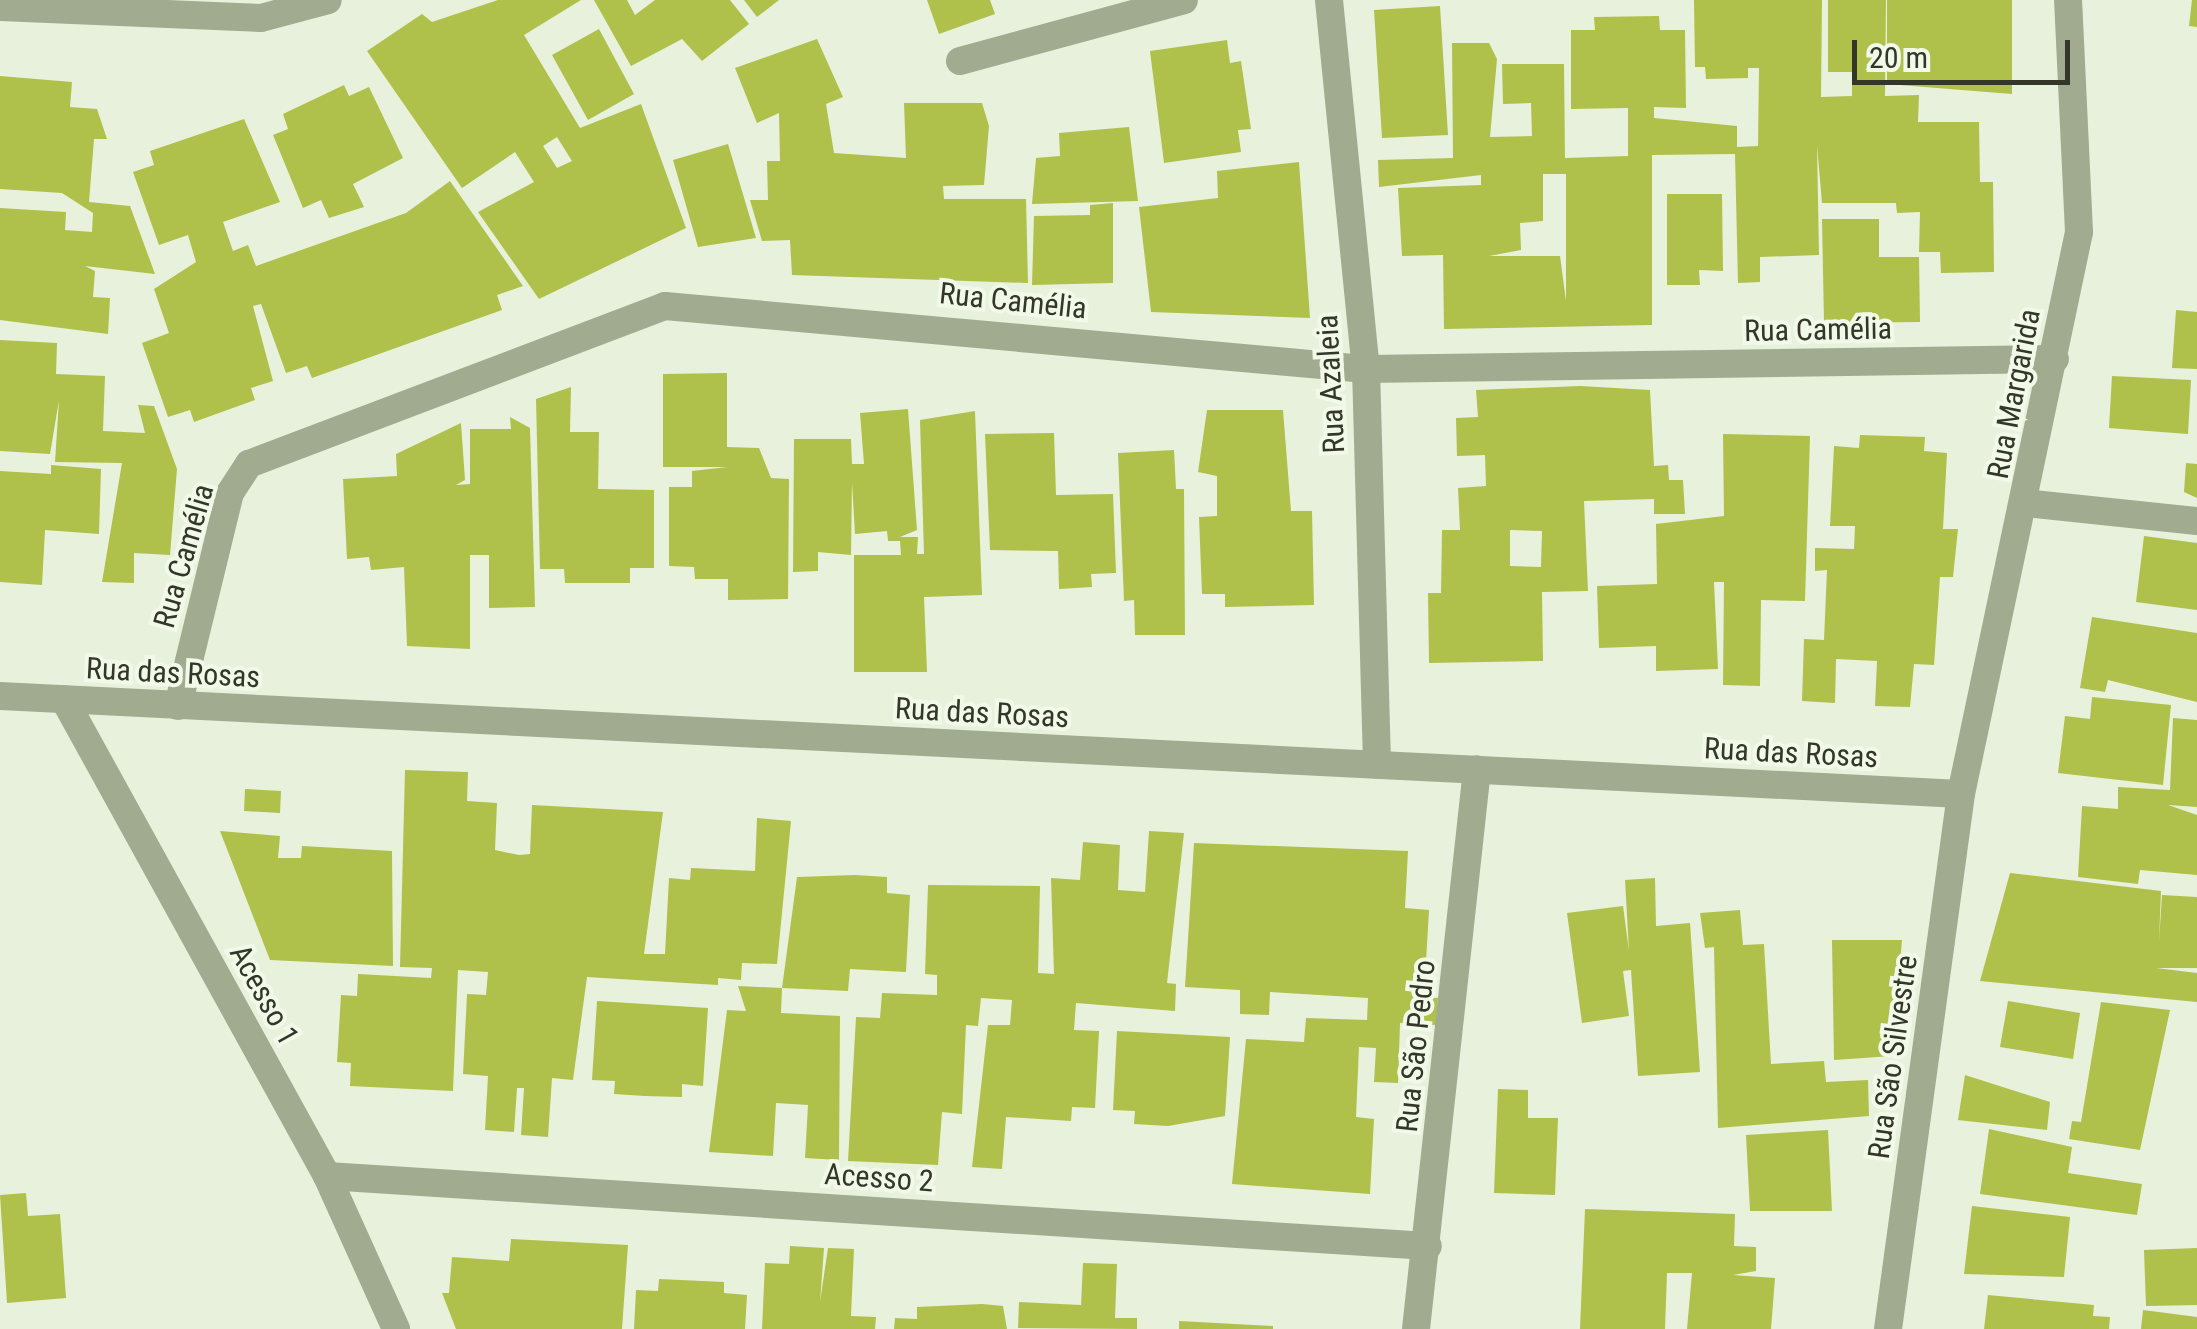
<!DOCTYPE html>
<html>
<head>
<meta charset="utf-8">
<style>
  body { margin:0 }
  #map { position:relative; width:2197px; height:1329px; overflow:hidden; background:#e8f1dc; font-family:"Roboto Condensed",sans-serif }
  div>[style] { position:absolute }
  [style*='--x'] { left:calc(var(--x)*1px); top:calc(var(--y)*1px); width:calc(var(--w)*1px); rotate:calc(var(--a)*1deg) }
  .building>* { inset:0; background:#afc04b }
  .service>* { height:28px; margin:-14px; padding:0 14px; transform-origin:14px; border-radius:14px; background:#a1ab8f }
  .minor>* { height:28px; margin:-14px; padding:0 14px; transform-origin:14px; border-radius:14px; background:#a1ab8f }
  span { translate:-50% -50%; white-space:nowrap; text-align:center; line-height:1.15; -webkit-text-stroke:8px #f1f9e8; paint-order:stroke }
  .street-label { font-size:30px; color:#333628 }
  .scale { position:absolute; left:1852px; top:40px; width:218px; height:45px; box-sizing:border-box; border:5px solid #333628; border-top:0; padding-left:12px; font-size:30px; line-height:35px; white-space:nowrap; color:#333628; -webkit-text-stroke:8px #f1f9e8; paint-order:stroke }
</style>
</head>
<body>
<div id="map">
  <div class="building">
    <div style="clip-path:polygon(evenodd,498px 0,581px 0,524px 35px,580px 128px,641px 104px,686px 228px,539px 299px,478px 212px,534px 182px,515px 152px,462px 188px,367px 51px,422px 14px,432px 22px,498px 0,557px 137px,572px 161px,557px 168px,543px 146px,557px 137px)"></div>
    <div style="clip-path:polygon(594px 0,627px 0,635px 15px,655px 0,730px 0,749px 24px,702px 61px,682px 39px,631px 66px)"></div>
    <div style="clip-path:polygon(744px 0,779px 0,757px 17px)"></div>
    <div style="clip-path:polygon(927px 0,990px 0,995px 14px,939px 34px)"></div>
    <div style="clip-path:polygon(evenodd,1694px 0,1822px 0,1821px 97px,1852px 96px,1852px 72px,1828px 72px,1828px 0,1886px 0,1885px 96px,1919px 95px,1918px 122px,1979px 122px,1980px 182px,1993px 182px,1994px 272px,1941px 273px,1940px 252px,1919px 252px,1920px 212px,1897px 213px,1896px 203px,1822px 203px,1817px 145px,1819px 255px,1760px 257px,1760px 282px,1738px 283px,1735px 154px,1652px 155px,1652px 325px,1444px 329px,1443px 255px,1402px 256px,1398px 188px,1481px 185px,1481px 175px,1379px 187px,1378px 160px,1453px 158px,1452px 43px,1489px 43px,1497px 59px,1490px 137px,1532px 136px,1531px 103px,1503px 104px,1502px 64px,1564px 64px,1565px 158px,1628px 156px,1628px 108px,1571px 109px,1571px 30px,1595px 30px,1594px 17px,1659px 16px,1660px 30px,1685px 30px,1686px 108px,1654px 107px,1654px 118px,1737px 126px,1737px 147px,1758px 146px,1759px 68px,1748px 68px,1748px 78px,1706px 79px,1705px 67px,1695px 67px,1694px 0,1543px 174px,1566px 174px,1566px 301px,1560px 256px,1489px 256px,1521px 250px,1520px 223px,1543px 221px,1543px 174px)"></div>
    <div style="clip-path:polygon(1887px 0,2012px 0,2012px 94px,1887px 84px)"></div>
    <div style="clip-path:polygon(2192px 0,2197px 0,2197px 27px,2189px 26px)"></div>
    <div style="clip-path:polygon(1440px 6px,1448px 135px,1382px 138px,1374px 10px)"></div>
    <div style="clip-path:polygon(599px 29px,634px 94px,588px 120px,552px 55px)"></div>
    <div style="clip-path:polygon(817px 39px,843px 97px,826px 104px,834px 153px,906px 158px,904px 103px,982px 103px,989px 126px,984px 185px,943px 186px,944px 199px,1026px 199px,1028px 283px,792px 275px,790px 240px,762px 241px,750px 200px,768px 200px,767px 161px,780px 161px,779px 113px,757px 123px,735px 68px)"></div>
    <div style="clip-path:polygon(1227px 40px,1230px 63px,1241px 61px,1251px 129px,1238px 130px,1241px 152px,1164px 163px,1150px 51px)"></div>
    <div style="clip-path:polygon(0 76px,72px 82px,70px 107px,97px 109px,107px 139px,94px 139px,89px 202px,130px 206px,155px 274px,85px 266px,95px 271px,93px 297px,110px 298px,108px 334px,0 320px,0 208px,66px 212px,65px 230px,92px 232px,93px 213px,62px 193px,0 189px)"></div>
    <div style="clip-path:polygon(344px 85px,349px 96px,369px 87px,403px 158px,353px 184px,364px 207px,329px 218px,321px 200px,303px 208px,273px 135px,288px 129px,283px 114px)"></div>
    <div style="clip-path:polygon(244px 119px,280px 202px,223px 222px,233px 251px,248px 245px,256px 266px,406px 213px,450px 181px,523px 286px,497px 295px,502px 310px,312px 378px,307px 366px,286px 373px,261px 304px,253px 306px,273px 381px,251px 388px,255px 400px,194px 422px,190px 410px,168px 417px,142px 343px,169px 333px,154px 289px,196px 262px,188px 235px,159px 245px,133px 172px,154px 165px,150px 151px)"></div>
    <div style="clip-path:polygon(1129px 127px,1138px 201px,1032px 204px,1036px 158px,1060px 156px,1059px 133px)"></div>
    <div style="clip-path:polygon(728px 144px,756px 238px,698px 247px,673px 160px)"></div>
    <div style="clip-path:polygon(1299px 162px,1310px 318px,1151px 312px,1139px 207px,1218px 198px,1217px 171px)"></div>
    <div style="clip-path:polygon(1667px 194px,1722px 194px,1723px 271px,1699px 270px,1700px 285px,1667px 285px)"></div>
    <div style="clip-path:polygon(1113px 203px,1113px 283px,1032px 285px,1034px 216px,1090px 215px,1090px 205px)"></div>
    <div style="clip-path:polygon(1822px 219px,1879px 219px,1879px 257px,1919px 257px,1920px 322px,1824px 323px)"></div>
    <div style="clip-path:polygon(2176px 310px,2197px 312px,2197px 369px,2172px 368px)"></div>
    <div style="clip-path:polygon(0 340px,57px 343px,56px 374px,105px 376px,103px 431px,145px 433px,138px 405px,154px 406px,177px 469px,170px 555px,134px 553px,134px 583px,102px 582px,122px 463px,55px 462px,59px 400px,50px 454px,0 451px)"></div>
    <div style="clip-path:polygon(727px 373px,727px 447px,759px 448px,771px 478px,789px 479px,788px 599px,728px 600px,728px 579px,695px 579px,694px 567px,669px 566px,669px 487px,692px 487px,692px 471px,727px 467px,663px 467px,663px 374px)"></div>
    <div style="clip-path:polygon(2112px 376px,2191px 380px,2188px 434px,2109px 428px)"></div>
    <div style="clip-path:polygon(evenodd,1580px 386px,1650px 390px,1654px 466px,1668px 465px,1669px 480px,1683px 480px,1685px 514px,1654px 514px,1654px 499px,1584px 501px,1588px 591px,1542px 592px,1543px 661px,1429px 663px,1428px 593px,1441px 593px,1442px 530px,1460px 530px,1458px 488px,1486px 486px,1485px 455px,1457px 456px,1456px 418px,1478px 417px,1476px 390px,1580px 386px,1510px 530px,1542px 531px,1541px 567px,1510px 566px,1510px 530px)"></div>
    <div style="clip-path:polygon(571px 387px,570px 432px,599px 432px,598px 489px,654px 490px,654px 568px,630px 568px,630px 583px,565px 583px,564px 569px,540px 569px,536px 399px)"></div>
    <div style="clip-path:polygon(908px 409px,917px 530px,900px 537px,918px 537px,917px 554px,924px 554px,920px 420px,975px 411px,982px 595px,924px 597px,927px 672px,854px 672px,854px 555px,901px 555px,900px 541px,888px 541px,887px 531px,855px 534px,852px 482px,851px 555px,818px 552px,818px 571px,793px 572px,794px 439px,851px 439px,852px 464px,864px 464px,860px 413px)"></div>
    <div style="clip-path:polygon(1207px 410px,1283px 410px,1291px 511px,1312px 511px,1314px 605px,1225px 607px,1225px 594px,1202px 594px,1199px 517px,1217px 516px,1217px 476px,1198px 472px)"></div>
    <div style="clip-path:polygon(510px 417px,530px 428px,535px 607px,489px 608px,489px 555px,470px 555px,470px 649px,407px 646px,404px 567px,371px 570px,369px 557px,347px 559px,343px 479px,397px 476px,396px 454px,461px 423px,465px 480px,456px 485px,470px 484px,470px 429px,511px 429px)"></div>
    <div style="clip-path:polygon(1054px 433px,1056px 495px,1113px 494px,1116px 573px,1091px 574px,1092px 587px,1059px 589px,1058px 551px,990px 550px,985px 434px)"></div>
    <div style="clip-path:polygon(1723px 434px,1810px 436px,1805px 601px,1761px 600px,1760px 686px,1723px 685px,1724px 582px,1714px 582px,1718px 669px,1656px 671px,1656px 646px,1599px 648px,1597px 586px,1657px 584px,1656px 524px,1724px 516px)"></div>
    <div style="clip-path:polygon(1860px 435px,1925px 437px,1924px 451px,1947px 453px,1943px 529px,1958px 529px,1953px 577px,1940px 577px,1934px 665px,1914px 664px,1910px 707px,1875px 706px,1877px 661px,1836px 659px,1835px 703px,1802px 701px,1804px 639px,1824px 640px,1827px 570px,1815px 571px,1815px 548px,1854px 549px,1855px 526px,1830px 526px,1834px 446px,1859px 448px)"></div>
    <div style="clip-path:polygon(1174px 450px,1176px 489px,1184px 489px,1185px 635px,1135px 635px,1134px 600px,1124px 601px,1118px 453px)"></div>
    <div style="clip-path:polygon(2186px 463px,2197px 464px,2197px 498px,2184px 492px)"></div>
    <div style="clip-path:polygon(51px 465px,101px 469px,99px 534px,45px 530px,42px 585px,0 582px,0 471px,51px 474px)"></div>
    <div style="clip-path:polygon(2144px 536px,2197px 543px,2197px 610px,2136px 602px)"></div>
    <div style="clip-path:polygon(2092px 617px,2197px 633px,2197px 702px,2108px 680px,2105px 692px,2080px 688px)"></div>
    <div style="clip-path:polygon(2092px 697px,2171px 705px,2163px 785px,2058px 773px,2065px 716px,2090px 719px)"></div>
    <div style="clip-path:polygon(2173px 718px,2197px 720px,2197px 807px,2168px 805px,2197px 815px,2197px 875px,2140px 870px,2138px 884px,2078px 877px,2082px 806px,2118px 809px,2118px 787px,2170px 790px)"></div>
    <div style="clip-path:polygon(405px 770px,468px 772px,467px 801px,497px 803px,495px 850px,519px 855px,530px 854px,532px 805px,663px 812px,644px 954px,665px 954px,669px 878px,690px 880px,691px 868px,755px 871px,757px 818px,791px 821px,777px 964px,742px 963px,741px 980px,718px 978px,718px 985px,587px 977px,573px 1080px,552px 1078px,548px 1137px,521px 1135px,524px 1088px,517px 1088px,514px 1132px,485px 1130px,488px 1076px,463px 1074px,467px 994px,486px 995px,488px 972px,458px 970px,453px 1091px,350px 1086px,351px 1063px,337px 1062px,341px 995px,357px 996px,358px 974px,431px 978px,432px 968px,400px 967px)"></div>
    <div style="clip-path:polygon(245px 789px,281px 791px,280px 813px,244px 811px)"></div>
    <div style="clip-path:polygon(220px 831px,280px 836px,278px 858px,301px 858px,302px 846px,392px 851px,393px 966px,270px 960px)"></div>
    <div style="clip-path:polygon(1149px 831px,1184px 833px,1167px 983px,1176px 984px,1175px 1011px,1076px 1003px,1074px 1030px,1099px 1031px,1095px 1108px,1072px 1107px,1071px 1121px,1006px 1117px,1002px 1169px,972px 1167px,988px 1025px,1010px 1025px,1012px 1000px,981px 998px,978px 1026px,966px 1025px,962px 1114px,942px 1112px,938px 1165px,848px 1161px,856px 1017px,880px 1018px,882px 993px,937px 995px,937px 975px,925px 974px,928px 885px,1040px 886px,1038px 973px,1054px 974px,1051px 878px,1080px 880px,1083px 842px,1120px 845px,1118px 890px,1145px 892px)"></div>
    <div style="clip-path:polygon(1194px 843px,1408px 851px,1405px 908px,1429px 910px,1424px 997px,1438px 998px,1436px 1025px,1400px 1023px,1398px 1083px,1374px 1082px,1376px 1048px,1359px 1047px,1356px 1117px,1374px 1119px,1370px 1194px,1232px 1184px,1246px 1039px,1304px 1042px,1306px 1018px,1367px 1020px,1368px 998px,1270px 992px,1269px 1015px,1240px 1014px,1240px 990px,1185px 987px)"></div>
    <div style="clip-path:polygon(2010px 873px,2161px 891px,2159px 942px,2162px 895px,2197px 897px,2197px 968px,2156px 968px,2197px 973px,2197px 1002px,1980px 981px)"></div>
    <div style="clip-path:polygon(855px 875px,887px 877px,887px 893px,910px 895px,906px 972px,850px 969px,848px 991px,782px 988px,797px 877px)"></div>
    <div style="clip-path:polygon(1655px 878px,1656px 926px,1690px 923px,1700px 1072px,1638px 1076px,1631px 970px,1623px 971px,1629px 1016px,1582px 1023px,1567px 913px,1623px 906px,1629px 951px,1625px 880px)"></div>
    <div style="clip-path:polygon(1740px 910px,1743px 945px,1764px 944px,1771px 1064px,1824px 1061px,1826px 1082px,1868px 1080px,1869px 1116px,1718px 1128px,1714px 947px,1705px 948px,1700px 913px)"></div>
    <div style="clip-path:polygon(1832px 940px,1902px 940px,1892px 1056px,1834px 1060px)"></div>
    <div style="clip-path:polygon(738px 986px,782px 988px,781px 1013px,840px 1016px,839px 1160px,805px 1158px,808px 1105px,776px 1103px,773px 1156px,709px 1152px,727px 1010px,746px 1011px)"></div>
    <div style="clip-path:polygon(597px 1001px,708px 1008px,703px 1086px,682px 1084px,682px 1097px,645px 1096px,614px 1094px,615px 1081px,592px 1080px)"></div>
    <div style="clip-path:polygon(2008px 1001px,2080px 1013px,2073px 1059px,2000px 1047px)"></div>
    <div style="clip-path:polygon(2101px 1002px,2170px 1010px,2140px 1150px,2069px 1139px,2072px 1121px,2081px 1122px)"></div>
    <div style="clip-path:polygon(1117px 1031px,1230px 1037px,1225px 1116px,1168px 1126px,1134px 1124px,1135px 1111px,1113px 1110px)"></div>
    <div style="clip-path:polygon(1965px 1075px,2050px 1102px,2047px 1130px,1958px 1120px)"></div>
    <div style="clip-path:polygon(1498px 1089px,1528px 1090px,1528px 1118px,1558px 1118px,1555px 1195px,1494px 1193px)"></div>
    <div style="clip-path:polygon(1989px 1129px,2072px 1147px,2068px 1173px,2142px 1184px,2137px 1215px,1980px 1194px)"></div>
    <div style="clip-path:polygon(1828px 1130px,1832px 1211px,1750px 1211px,1746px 1135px)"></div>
    <div style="clip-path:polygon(26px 1193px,28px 1216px,60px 1214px,66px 1298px,7px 1303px,0 1195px)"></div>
    <div style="clip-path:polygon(1972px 1206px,2070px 1217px,2064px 1277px,1964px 1274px)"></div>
    <div style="clip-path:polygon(1585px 1209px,1735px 1214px,1734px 1246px,1756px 1247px,1756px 1271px,1733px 1275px,1775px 1278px,1771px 1329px,1687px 1329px,1692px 1273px,1667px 1273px,1665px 1329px,1580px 1329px)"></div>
    <div style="clip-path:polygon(511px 1239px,628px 1245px,622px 1329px,456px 1329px,442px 1293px,449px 1293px,452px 1257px,509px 1261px)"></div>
    <div style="clip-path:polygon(790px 1246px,824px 1248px,820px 1302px,828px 1248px,854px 1249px,851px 1316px,876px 1317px,875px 1329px,762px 1329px,765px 1263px,789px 1264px)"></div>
    <div style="clip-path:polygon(2197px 1248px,2197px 1305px,2146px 1306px,2144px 1250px)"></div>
    <div style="clip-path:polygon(1083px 1263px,1117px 1264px,1115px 1318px,1137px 1318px,1137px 1329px,1018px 1328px,1019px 1302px,1081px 1305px)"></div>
    <div style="clip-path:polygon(659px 1279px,724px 1282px,724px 1293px,747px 1295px,745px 1329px,634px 1329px,636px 1290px,658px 1291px)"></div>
    <div style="clip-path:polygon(1988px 1295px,2094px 1305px,2093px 1316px,2110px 1317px,2109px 1329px,1984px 1329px)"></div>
    <div style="clip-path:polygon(982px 1304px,1003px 1306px,1007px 1329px,894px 1329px,895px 1318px,917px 1319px,917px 1307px)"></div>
    <div style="clip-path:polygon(2143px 1310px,2197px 1317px,2197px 1329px,2141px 1329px)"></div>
    <div style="clip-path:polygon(1179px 1321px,1273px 1326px,1273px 1329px,1179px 1329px)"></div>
  </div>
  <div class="service">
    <div style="--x:2025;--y:503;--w:173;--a:6"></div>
  </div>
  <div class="minor">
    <div style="--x:1329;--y:0;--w:371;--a:84.3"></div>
    <div style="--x:1366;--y:369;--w:396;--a:88.4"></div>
    <div style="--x:0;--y:7;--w:261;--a:2.4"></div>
    <div style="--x:261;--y:18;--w:69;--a:-15"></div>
    <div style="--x:960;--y:61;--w:232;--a:-15.2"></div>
    <div style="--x:0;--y:696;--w:1963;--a:2.86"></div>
    <div style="--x:64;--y:699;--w:545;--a:61.13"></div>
    <div style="--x:327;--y:1176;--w:168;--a:65.7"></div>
    <div style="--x:178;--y:706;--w:219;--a:-76.3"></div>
    <div style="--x:230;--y:493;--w:35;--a:-57"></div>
    <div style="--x:249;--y:464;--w:445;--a:-20.8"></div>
    <div style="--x:665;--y:306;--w:704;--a:5.14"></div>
    <div style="--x:1366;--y:369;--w:689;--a:-0.83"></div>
    <div style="--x:327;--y:1176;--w:1103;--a:3.64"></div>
    <div style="--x:1416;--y:1329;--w:563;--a:-83.78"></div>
    <div style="--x:1888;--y:1329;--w:540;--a:-82.23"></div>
    <div style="--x:1961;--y:794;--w:574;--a:-78.14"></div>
    <div style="--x:2079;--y:232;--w:232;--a:-92.7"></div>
  </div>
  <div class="street-label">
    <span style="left:1013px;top:301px;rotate:6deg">Rua Camélia</span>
    <span style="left:1818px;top:330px;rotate:-1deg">Rua Camélia</span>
    <span style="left:1331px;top:384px;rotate:-93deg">Rua Azaleia</span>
    <span style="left:2014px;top:394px;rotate:-79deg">Rua Margarida</span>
    <span style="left:184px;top:556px;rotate:-74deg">Rua Camélia</span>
    <span style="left:173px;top:673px;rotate:3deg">Rua das Rosas</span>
    <span style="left:982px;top:713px;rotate:3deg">Rua das Rosas</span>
    <span style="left:1791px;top:753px;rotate:3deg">Rua das Rosas</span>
    <span style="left:264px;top:995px;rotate:61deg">Acesso 1</span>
    <span style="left:1416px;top:1046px;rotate:-84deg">Rua São Pedro</span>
    <span style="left:1893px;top:1057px;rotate:-82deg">Rua São Silvestre</span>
    <span style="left:879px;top:1178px;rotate:4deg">Acesso 2</span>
  </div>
  <div class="scale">20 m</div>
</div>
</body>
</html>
